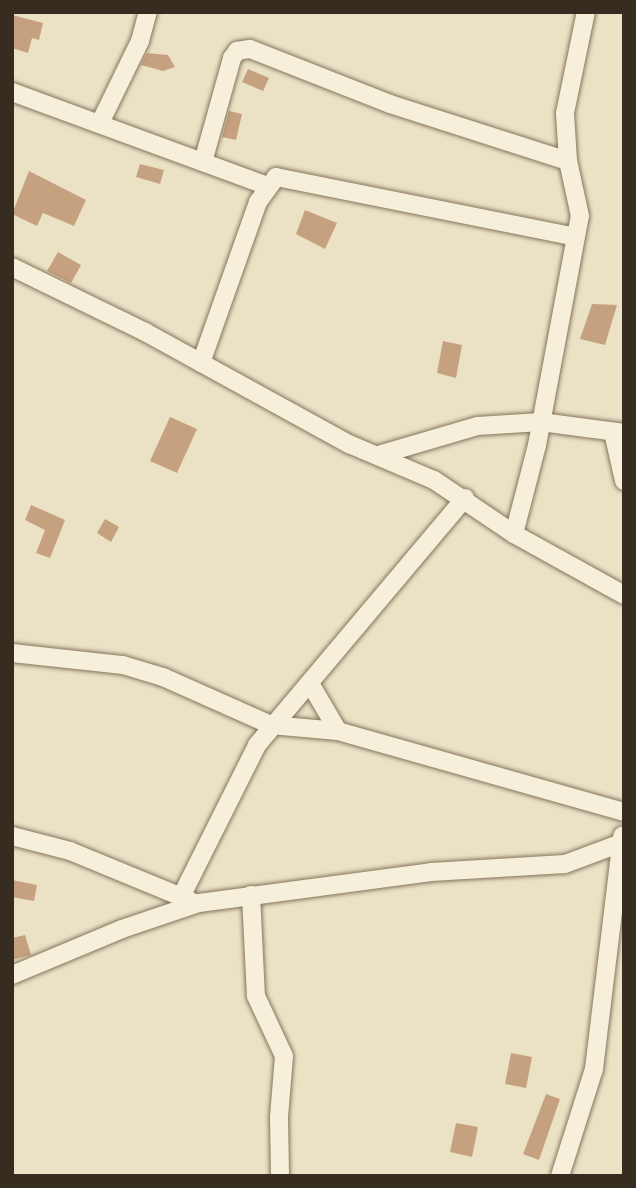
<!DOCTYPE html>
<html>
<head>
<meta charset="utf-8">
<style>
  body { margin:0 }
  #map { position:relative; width:636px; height:1188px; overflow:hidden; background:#ebe2c6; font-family:"Libre Baskerville",serif }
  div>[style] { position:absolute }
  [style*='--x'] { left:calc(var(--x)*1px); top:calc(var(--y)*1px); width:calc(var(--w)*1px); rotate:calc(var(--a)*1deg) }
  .building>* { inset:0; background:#c6a17f }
  .roads { filter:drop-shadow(0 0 2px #85755d) drop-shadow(0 0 2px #85755d) }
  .street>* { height:18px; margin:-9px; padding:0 9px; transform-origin:9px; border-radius:9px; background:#f6efd9 }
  span { translate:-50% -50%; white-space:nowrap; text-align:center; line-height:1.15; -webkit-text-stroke:5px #f3ecd5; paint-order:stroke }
  .frame { position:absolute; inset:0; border:14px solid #362c20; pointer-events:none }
</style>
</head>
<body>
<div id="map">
  <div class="building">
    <div style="clip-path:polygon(12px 15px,43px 23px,39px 40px,32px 38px,28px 53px,12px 48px)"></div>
    <div style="clip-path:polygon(147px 53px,168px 55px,175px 67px,163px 71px,141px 65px)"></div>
    <div style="clip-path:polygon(248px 69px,269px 78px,263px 91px,242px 82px)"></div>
    <div style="clip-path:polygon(229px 111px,242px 114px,236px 140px,222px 137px)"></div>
    <div style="clip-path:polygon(140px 164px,164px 170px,160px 184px,136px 177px)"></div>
    <div style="clip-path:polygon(29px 171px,86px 200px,74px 226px,43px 213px,37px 226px,12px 214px)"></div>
    <div style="clip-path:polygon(305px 210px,337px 223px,325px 249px,296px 234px)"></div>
    <div style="clip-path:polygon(58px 252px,81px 265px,71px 283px,47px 271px)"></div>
    <div style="clip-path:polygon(592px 304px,617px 305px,605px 345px,580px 339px)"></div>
    <div style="clip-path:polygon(443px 341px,462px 345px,456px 378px,437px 373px)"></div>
    <div style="clip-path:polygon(170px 417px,197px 429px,177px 473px,150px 461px)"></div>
    <div style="clip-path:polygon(31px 505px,65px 520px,50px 558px,36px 553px,45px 530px,25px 520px)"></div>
    <div style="clip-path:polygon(105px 519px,119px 527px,111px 542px,97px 533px)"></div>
    <div style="clip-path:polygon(12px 880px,37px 885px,34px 901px,12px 897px)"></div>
    <div style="clip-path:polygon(25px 935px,31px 955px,12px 960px,12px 938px)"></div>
    <div style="clip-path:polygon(511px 1053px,532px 1057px,526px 1088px,505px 1084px)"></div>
    <div style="clip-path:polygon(546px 1094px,560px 1099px,539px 1160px,523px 1154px)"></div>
    <div style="clip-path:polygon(456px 1123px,478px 1127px,472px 1157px,450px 1152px)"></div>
  </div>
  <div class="roads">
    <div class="street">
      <div style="--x:12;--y:92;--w:272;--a:20.2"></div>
      <div style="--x:100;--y:123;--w:91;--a:-64"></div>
      <div style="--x:140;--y:41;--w:30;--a:-75"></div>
      <div style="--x:203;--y:162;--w:108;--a:-74.4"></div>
      <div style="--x:232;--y:58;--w:9;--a:-54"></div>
      <div style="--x:237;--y:51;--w:13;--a:-9"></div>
      <div style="--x:250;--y:49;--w:150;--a:21.4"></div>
      <div style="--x:390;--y:104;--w:187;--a:17.8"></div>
      <div style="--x:12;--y:267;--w:148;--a:26"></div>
      <div style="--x:145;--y:332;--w:233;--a:28.8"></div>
      <div style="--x:349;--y:444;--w:92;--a:23"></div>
      <div style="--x:434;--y:480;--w:97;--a:34"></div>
      <div style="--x:514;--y:534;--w:126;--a:29"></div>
      <div style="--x:201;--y:363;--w:171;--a:-70.5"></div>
      <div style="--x:258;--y:202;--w:31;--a:-54"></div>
      <div style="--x:276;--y:177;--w:305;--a:11.3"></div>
      <div style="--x:613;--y:432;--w:50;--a:77.3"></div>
      <div style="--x:382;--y:454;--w:99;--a:-16.4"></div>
      <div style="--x:477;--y:426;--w:64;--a:-3.6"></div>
      <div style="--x:541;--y:422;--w:84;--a:7.5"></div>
      <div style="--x:514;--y:534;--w:92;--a:-75.5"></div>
      <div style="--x:537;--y:445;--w:233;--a:-79.4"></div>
      <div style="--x:580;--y:216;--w:56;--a:-102.3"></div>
      <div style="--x:568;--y:161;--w:48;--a:-93.6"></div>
      <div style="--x:565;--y:113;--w:103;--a:-78.3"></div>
      <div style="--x:12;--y:653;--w:112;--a:6.2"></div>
      <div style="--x:123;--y:665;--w:42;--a:16.7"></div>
      <div style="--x:163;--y:677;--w:118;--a:24"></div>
      <div style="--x:271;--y:725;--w:67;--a:5.1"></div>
      <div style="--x:338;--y:731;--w:297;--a:15.8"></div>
      <div style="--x:311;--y:685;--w:53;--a:59.6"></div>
      <div style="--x:12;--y:836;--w:60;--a:14.5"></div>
      <div style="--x:70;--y:851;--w:129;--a:22.4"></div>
      <div style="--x:251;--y:895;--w:101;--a:87.2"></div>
      <div style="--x:256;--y:996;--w:66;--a:65"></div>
      <div style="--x:284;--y:1056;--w:61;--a:94.7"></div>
      <div style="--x:279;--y:1117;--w:59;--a:89"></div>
      <div style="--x:181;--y:897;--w:170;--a:-63.4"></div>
      <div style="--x:257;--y:745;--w:323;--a:-49.9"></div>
      <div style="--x:12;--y:975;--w:119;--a:-22.7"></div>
      <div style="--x:122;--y:929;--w:81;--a:-18.7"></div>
      <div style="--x:199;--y:903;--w:234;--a:-7.6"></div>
      <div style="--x:431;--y:872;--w:134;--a:-3.4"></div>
      <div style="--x:565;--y:864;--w:63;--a:-20.4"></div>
      <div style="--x:560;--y:1176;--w:112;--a:-72.4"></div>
      <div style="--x:594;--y:1069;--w:235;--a:-83.1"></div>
    </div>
  </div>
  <div class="frame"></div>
</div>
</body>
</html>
